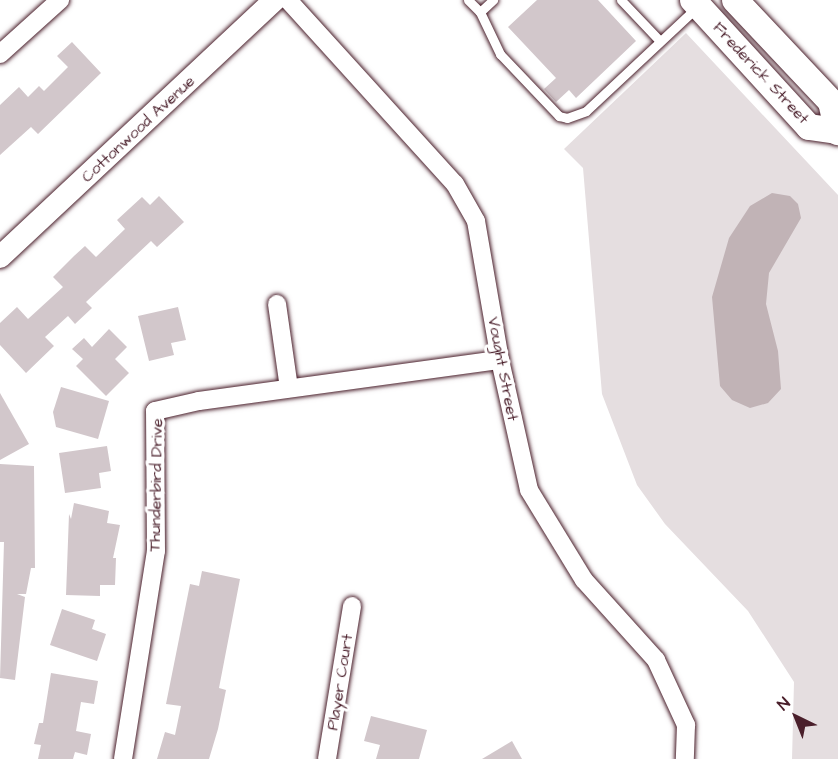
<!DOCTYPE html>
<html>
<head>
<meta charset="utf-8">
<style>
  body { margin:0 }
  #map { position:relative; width:838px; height:759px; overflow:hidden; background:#fff; font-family:"Architects Daughter",sans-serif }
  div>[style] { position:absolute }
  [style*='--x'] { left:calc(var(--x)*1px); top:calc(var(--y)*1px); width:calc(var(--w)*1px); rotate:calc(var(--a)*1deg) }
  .green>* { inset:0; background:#e5dee0 }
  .water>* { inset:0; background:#c1b3b6 }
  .building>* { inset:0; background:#d2c7cb }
  .roads { filter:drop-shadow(0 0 2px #4a1f2b) drop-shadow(0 0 2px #4a1f2b) }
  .service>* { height:9px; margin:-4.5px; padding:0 4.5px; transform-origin:4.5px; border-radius:4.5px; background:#fff }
  .minor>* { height:18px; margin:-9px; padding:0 9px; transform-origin:9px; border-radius:9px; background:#fff }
  .tertiary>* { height:22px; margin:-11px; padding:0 11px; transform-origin:11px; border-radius:11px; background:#fff }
  .secondary>* { height:26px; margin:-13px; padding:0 13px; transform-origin:13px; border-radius:13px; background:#fff }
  span { translate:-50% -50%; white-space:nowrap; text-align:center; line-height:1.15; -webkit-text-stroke:6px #fff; paint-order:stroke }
  .street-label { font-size:16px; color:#4a1f2b }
  .north { position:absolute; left:766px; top:687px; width:60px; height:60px; -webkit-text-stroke:4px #fff; paint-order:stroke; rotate:317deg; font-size:16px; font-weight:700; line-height:24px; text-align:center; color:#4a1f2b }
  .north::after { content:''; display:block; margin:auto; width:21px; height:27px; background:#4a1f2b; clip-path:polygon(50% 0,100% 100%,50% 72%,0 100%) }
</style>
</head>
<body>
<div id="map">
  <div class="green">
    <div style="clip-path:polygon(686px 33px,838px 195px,838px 759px,792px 759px,794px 682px,748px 611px,665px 524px,637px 485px,602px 394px,583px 168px,564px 149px)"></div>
  </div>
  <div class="water">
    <div style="clip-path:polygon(772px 193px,790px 196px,798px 204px,801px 218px,769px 273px,766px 304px,778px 351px,781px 389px,768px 403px,750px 408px,732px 400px,720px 386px,712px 297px,729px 238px,750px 206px)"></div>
  </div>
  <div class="building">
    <div style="clip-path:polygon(537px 0,598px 0,636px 41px,576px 98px,569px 90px,556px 102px,544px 89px,556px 78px,508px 27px)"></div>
    <div style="clip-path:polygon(72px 42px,101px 73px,38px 134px,31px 127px,0 155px,0 105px,19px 87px,28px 97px,39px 86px,44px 91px,68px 67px,57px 56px)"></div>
    <div style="clip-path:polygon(159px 196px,184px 222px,157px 247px,151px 241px,86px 302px,92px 308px,75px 324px,68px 316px,45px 337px,54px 346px,26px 373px,0 345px,0 323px,17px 307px,28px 319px,63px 287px,53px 277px,74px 256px,85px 246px,96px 257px,125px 229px,117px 220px,142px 197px,150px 205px)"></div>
    <div style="clip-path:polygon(178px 307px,186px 340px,171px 343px,174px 355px,149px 361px,138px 316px)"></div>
    <div style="clip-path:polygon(109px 329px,127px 347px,115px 359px,129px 373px,106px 396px,76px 366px,83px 359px,72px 349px,84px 338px,92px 347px)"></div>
    <div style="clip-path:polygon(61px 387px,109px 401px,98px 439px,56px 427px,53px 412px)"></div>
    <div style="clip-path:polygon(0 393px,29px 444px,0 460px)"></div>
    <div style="clip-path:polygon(107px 446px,111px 471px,99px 473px,101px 488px,65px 493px,59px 453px)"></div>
    <div style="clip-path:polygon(0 464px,34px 466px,35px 568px,31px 568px,26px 594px,17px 594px,25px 597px,15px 680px,0 678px,4px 542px,0 542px)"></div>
    <div style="clip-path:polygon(74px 503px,109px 511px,107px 523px,120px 525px,113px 558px,116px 558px,115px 585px,100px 585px,100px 596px,66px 595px,69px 514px,71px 519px)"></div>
    <div style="clip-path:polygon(202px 571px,240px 579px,219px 688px,226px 690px,218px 729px,209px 759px,157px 759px,165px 732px,175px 735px,181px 706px,166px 704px,190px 584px,199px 586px)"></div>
    <div style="clip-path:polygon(62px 609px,95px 620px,92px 629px,106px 634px,97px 661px,50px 645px)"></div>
    <div style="clip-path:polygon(51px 673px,98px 681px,94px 704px,81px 702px,76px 731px,91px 734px,87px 755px,75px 752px,73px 759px,38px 759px,41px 745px,34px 744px,39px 723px,43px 723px)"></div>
    <div style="clip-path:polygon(371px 716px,427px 730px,419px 759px,376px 759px,380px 745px,364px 741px)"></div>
    <div style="clip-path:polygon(512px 741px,522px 759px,482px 759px)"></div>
  </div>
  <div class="roads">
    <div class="service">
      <div style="--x:468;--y:0;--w:17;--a:45"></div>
      <div style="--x:480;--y:12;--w:47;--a:64.5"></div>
      <div style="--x:500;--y:54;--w:86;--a:46.4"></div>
      <div style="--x:559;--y:116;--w:8;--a:14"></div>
      <div style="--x:567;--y:118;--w:20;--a:-20"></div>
      <div style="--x:586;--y:111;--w:152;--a:-43.1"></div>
      <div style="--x:621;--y:0;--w:55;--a:46.5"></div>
      <div style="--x:480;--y:12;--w:18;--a:-43"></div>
    </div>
    <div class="minor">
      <div style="--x:288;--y:0;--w:248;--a:47.8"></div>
      <div style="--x:455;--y:184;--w:43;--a:60.4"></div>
      <div style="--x:476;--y:221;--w:141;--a:80.2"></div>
      <div style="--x:500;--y:360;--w:133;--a:77.4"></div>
      <div style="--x:529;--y:490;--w:105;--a:58.6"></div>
      <div style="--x:584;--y:580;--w:108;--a:48"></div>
      <div style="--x:656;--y:660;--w:72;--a:65.2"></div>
      <div style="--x:686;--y:725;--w:34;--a:92"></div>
      <div style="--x:0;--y:54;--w:81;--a:-42"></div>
      <div style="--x:277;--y:304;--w:85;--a:81.9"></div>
      <div style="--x:123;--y:759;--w:211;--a:-81"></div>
      <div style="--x:156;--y:551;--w:140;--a:-90.4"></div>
      <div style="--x:155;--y:411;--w:45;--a:-12.8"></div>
      <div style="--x:199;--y:401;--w:304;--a:-7.8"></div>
      <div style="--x:327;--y:759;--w:155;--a:-80.7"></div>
    </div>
    <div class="tertiary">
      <div style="--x:0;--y:257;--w:376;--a:-43.1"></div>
    </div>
    <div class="secondary">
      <div style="--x:693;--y:0;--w:172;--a:47.6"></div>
      <div style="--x:809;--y:127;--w:28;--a:8"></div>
      <div style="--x:735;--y:0;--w:140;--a:46.7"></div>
      <div style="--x:831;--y:102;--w:31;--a:77"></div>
    </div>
  </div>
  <div class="street-label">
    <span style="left:761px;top:73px;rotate:47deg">Frederick Street</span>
    <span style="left:138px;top:129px;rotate:-43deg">Cottonwood Avenue</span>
    <span style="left:503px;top:369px;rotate:79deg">Vought Street</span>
    <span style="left:156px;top:485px;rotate:-89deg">Thunderbird Drive</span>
    <span style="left:340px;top:682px;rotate:-81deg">Player Court</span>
  </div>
  <div class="north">N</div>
</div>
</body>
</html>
